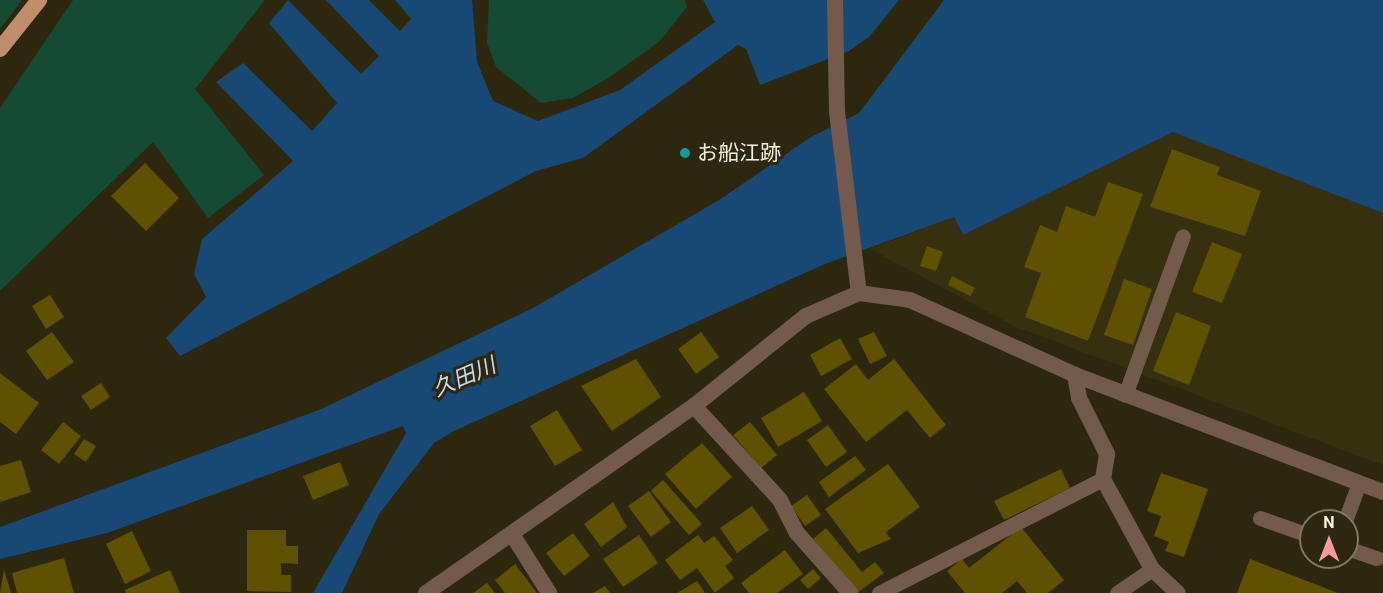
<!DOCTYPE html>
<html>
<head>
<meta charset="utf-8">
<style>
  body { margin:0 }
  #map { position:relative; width:1383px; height:593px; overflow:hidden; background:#2c270d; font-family:Roboto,"Noto Sans JP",sans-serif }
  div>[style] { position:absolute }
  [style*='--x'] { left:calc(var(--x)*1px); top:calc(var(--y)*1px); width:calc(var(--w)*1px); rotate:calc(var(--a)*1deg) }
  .built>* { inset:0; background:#36300e }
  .green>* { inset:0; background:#154a34 }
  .water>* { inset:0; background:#184874 }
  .building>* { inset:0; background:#5f5100 }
  .service>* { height:15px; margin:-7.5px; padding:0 7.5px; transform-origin:7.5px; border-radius:7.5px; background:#735a4b }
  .minor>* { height:16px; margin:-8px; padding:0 8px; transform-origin:8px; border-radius:8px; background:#735a4b }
  .tertiary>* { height:16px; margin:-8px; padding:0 8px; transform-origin:8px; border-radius:8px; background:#735a4b }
  .primary>* { height:16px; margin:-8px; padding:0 8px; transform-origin:8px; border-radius:8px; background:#c08d6d }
  .dots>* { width:16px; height:16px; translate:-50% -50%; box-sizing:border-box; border:3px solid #2c270d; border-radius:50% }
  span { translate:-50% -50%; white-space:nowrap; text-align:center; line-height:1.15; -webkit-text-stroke:6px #2c270d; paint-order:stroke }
  .poi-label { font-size:21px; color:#f5f3e3 }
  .left { translate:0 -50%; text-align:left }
  .water-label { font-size:22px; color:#c2dcf8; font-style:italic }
  .north { position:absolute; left:1299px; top:509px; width:60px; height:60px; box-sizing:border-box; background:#2c270d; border:2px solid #7c7963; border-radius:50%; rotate:0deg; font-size:16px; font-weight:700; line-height:24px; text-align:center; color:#f5f3e3 }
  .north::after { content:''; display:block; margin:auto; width:21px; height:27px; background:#f59b9e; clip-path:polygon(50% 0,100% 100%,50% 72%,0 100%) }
</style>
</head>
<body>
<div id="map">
  <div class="built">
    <div style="clip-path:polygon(1173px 131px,1383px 213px,1383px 465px,1016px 327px,870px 249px,954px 217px,963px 235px)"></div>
  </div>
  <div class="green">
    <div style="clip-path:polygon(0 0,22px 0,0 29px)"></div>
    <div style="clip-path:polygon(73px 0,265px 0,195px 89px,264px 175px,208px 218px,153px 142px,0 291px,0 108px)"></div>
    <div style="clip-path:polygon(489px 0,685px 0,687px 7px,660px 41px,610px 77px,573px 98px,541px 103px,496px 67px,487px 43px)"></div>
  </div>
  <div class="water">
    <div style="clip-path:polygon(288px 0,361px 74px,379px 56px,326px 0,369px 0,400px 31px,411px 19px,395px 0,472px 0,477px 62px,493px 101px,538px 121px,620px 90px,715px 22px,703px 0,899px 0,870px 36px,849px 51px,760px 85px,746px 49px,738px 45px,583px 158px,536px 171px,180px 356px,166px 338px,206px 297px,194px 274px,202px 239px,293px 161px,216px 82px,243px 63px,312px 131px,337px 103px,269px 23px)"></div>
    <div style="clip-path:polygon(944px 0,1383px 0,1383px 213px,1173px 132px,963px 235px,954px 217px,825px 264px,454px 431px,434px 443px,379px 514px,342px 593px,313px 593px,406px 433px,403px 426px,107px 533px,0 559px,0 527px,319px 410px,533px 308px,719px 200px,811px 137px,859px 113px)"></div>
  </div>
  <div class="building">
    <div style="clip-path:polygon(1172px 149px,1220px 167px,1217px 175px,1261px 191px,1245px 236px,1150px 207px)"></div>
    <div style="clip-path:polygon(145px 163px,179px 198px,146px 231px,111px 196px)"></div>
    <div style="clip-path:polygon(1108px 182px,1143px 194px,1088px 341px,1025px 317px,1041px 273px,1024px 267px,1040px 225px,1057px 232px,1066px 206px,1095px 217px)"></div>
    <div style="clip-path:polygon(1212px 242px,1242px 254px,1222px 303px,1192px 292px)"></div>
    <div style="clip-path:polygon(927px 246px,943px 252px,936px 271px,920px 266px)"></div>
    <div style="clip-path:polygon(952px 276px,975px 288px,970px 296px,948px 285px)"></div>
    <div style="clip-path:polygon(1124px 279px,1152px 289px,1133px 345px,1104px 335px)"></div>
    <div style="clip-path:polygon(50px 295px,64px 317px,46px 329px,32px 306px)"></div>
    <div style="clip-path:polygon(1176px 312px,1211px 326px,1189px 385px,1153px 371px)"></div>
    <div style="clip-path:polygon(52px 332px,74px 362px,47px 380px,26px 351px)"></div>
    <div style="clip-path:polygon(701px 332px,719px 357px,696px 374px,678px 349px)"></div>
    <div style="clip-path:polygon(874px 332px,887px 356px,870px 364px,858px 339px)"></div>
    <div style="clip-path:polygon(840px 338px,852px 359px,821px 376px,810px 355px)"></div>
    <div style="clip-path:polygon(636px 359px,661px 397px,612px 431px,581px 386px)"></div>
    <div style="clip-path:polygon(894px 359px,946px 425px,930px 438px,907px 410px,866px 442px,824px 389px,856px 364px,868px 380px)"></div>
    <div style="clip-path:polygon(0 373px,39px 403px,16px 434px,0 422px)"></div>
    <div style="clip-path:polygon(101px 383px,110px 397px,91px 410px,81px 396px)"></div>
    <div style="clip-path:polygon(804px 392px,822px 421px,778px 447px,761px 418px)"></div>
    <div style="clip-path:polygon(557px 410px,582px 450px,555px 466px,530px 426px)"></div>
    <div style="clip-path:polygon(63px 422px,81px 436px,59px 464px,41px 450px)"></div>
    <div style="clip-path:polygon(750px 422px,777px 455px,761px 468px,733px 435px)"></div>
    <div style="clip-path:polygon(828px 425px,847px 452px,826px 467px,807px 440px)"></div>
    <div style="clip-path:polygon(84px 439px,96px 446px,86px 462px,74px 454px)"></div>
    <div style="clip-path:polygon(702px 443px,732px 477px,696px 509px,665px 474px)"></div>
    <div style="clip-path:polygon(855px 456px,866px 470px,829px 497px,819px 482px)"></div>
    <div style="clip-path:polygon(21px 460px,31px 492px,0 502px,0 466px)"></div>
    <div style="clip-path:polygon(340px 462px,349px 485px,313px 500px,303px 476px)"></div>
    <div style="clip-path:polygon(888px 464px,920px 507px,886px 532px,891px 539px,858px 553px,825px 509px)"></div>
    <div style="clip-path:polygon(1061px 469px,1070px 488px,1004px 520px,994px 501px)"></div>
    <div style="clip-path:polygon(1161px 473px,1208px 489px,1184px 557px,1165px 551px,1169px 542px,1154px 536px,1161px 516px,1147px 511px)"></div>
    <div style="clip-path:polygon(663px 480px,702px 524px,689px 535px,651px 491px)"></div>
    <div style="clip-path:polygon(649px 491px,671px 522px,651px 537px,628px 506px)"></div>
    <div style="clip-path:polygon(807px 495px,821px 515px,805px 526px,791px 506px)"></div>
    <div style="clip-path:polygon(613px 502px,627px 527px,601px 547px,584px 524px)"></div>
    <div style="clip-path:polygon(752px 506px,769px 530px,737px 553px,720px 528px)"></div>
    <div style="clip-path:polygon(1021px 527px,1064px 580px,1048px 593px,1027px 593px,1017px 581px,1002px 593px,965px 593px,947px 571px,962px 559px,969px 568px)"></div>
    <div style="clip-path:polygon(826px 528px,862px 572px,875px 562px,884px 573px,857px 593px,813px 539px)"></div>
    <div style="clip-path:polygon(247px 530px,286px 530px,286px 546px,298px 546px,298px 564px,281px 563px,281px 575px,291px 575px,291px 592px,247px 591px)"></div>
    <div style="clip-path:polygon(132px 531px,151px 571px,125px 584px,106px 544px)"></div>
    <div style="clip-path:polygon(573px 533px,590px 556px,564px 576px,546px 553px)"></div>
    <div style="clip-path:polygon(639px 535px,658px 563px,623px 587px,603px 559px)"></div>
    <div style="clip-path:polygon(698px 535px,704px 543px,714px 536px,733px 560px,725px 566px,734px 578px,715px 593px,697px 568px,680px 580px,665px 560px)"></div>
    <div style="clip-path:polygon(785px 550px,803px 574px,777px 593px,749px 593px,741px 583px)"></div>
    <div style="clip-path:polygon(64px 558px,74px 593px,17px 593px,12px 573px)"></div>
    <div style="clip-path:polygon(1250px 559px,1338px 593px,1237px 593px)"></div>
    <div style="clip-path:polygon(515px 564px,537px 593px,505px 593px,495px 580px)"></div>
    <div style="clip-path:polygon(813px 569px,821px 578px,808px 589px,800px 580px)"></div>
    <div style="clip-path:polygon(4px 570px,11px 593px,0 593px)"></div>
    <div style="clip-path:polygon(170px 570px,180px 593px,126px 593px,125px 590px)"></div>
    <div style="clip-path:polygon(697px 581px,705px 593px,677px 593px)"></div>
    <div style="clip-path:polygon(487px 583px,495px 593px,473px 593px)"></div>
    <div style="clip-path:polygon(605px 586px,610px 593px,593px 593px)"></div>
  </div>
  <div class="service">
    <div style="--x:1125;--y:395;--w:169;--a:-70"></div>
    <div style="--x:1260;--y:518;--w:54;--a:19.4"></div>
    <div style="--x:1345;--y:521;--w:40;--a:-69.8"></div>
    <div style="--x:1347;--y:548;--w:31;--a:19"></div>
    <div style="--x:879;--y:593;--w:251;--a:-27"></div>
    <div style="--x:1117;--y:593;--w:42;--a:-34.4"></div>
  </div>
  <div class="minor">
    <div style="--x:1075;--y:375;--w:23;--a:80"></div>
    <div style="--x:1079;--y:398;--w:63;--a:63.4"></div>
    <div style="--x:1107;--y:454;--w:25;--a:99"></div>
    <div style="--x:1103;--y:479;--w:102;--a:61.4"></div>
    <div style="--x:1152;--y:569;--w:35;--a:43"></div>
    <div style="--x:694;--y:406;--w:127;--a:47.5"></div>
    <div style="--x:780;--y:500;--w:37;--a:63"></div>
    <div style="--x:797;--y:533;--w:80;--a:48.5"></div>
    <div style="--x:512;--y:534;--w:70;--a:57.9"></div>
  </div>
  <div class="tertiary">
    <div style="--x:835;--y:0;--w:112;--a:89"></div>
    <div style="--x:837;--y:112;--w:182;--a:83.1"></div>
    <div style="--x:426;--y:593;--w:327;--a:-34.9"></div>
    <div style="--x:694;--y:406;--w:144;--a:-38.8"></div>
    <div style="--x:806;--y:316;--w:58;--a:-23.5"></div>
    <div style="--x:859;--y:293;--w:51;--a:7.8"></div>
    <div style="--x:910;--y:300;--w:181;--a:24.4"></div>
    <div style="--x:1075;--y:375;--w:329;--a:20.8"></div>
  </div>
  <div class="primary">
    <div style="--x:0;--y:49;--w:63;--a:-51.5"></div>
  </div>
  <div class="dots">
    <div style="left:685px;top:153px;background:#0f9aa8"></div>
  </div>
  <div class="poi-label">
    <span class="left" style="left:697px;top:153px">お船江跡</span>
  </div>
  <div class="water-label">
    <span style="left:464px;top:377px;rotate:-23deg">久田川</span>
  </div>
  <div class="north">N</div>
</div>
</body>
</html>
